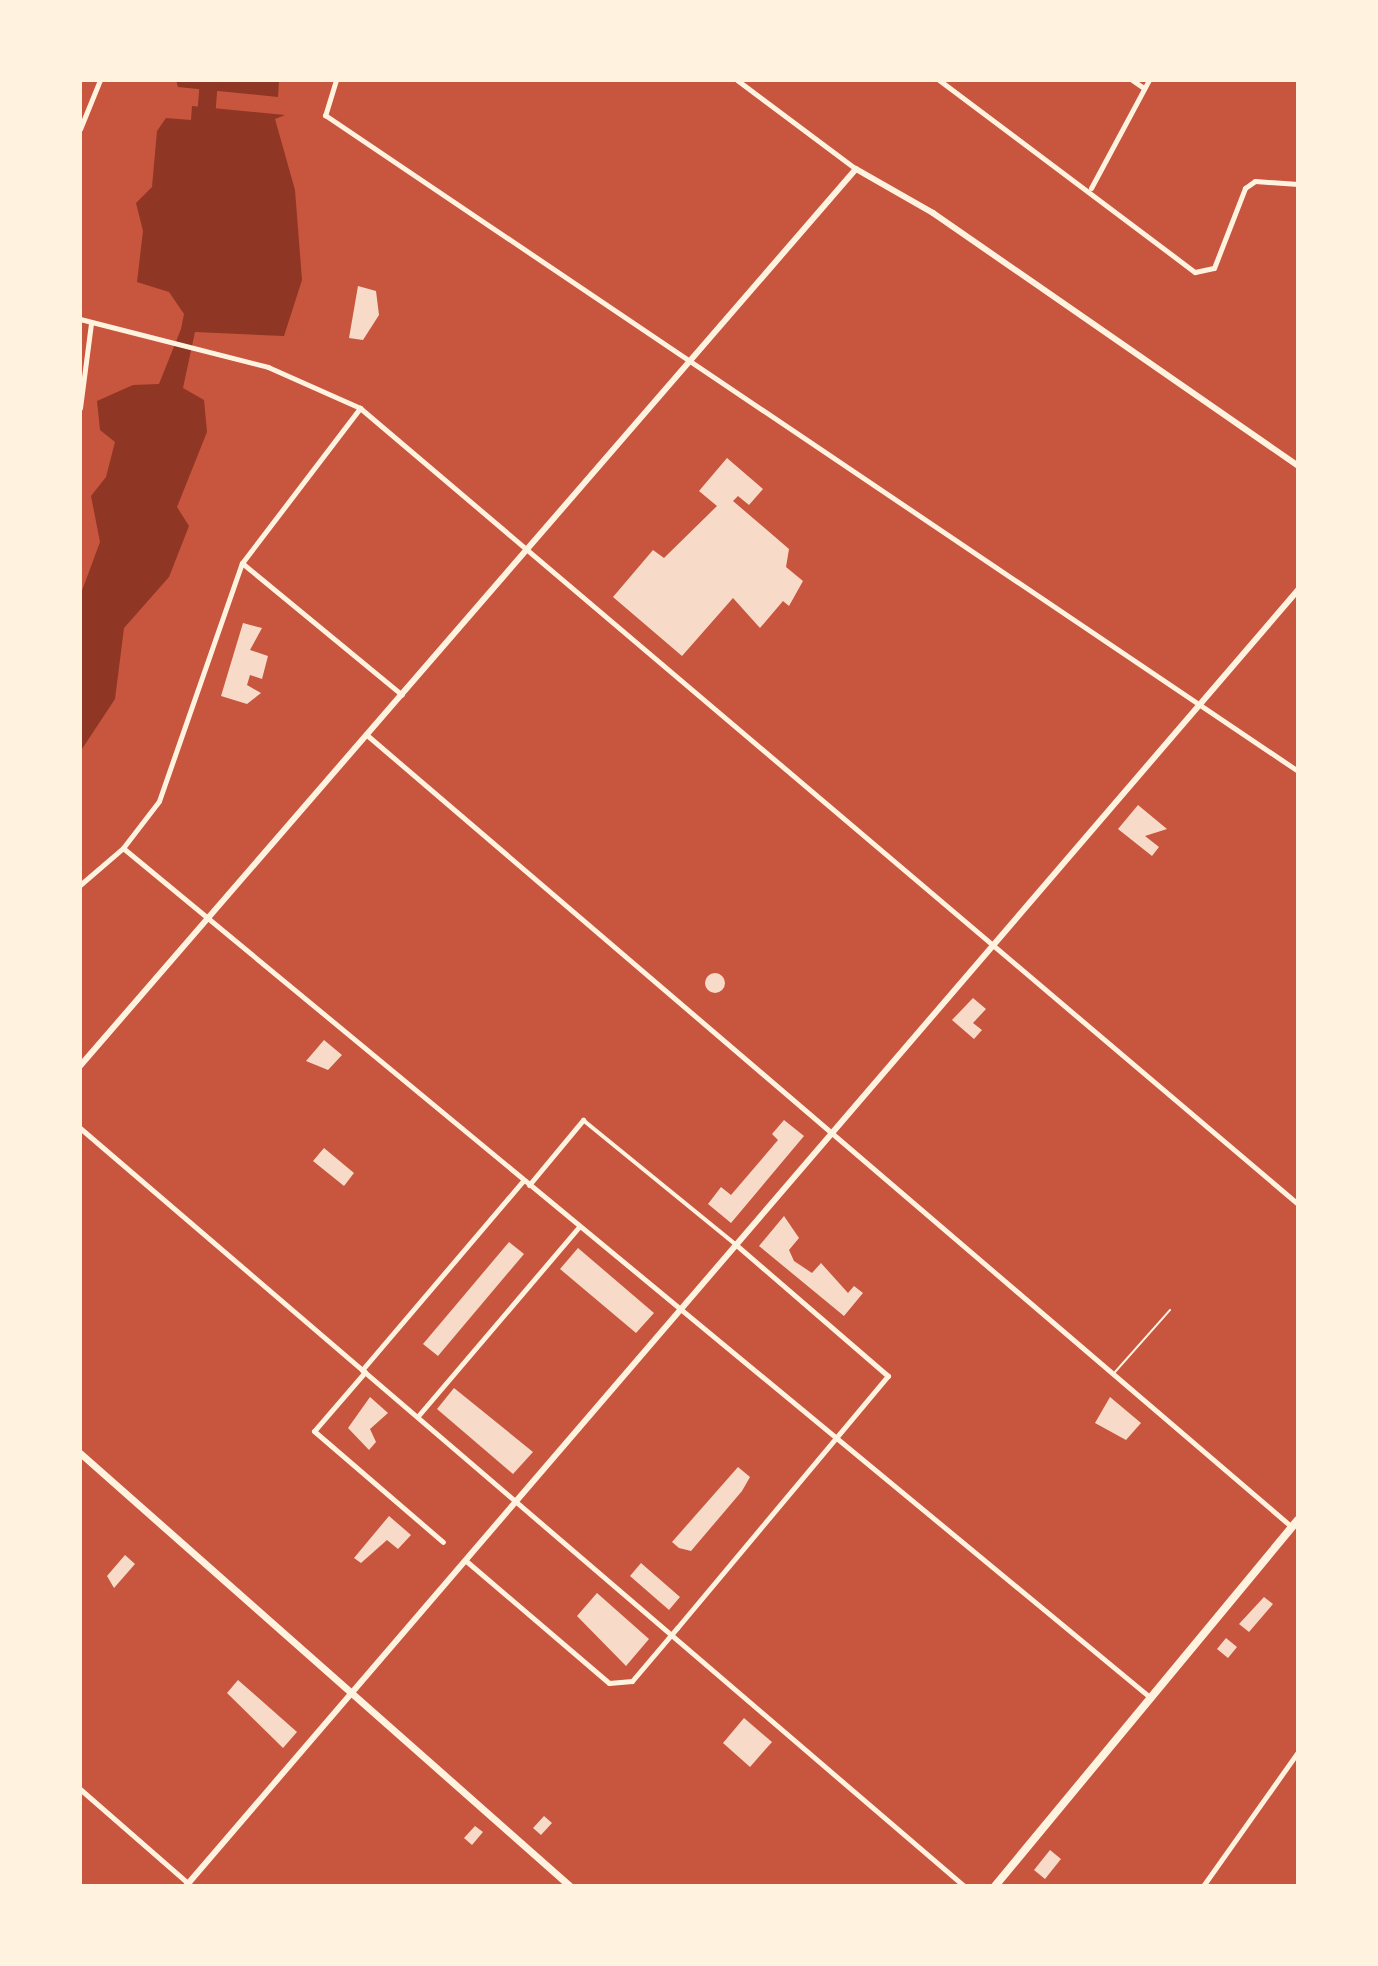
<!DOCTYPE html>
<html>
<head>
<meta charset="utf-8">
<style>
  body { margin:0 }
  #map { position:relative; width:1378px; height:1966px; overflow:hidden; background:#c8553d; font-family:Spectral,serif }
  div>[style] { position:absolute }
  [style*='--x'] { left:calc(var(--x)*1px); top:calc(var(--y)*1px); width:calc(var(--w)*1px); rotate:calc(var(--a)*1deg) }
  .water>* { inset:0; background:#8f3625 }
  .river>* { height:18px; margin:-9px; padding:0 9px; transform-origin:9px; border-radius:9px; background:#8f3625 }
  .building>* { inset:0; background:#f7dbc8 }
  .round { border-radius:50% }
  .service>* { height:2px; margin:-1px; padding:0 1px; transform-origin:1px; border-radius:1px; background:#fff3e0 }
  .pedestrian>* { height:4px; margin:-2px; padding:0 2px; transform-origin:2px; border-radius:2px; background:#fff3e0 }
  .minor>* { height:5px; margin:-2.5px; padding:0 2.5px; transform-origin:2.5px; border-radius:2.5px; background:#fff3e0 }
  .tertiary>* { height:6px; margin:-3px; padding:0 3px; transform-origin:3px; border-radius:3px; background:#fff3e0 }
  .secondary>* { height:7px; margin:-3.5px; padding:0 3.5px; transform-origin:3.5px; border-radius:3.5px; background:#fff3e0 }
  .primary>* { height:8px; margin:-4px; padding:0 4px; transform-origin:4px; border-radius:4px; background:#fff3e0 }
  span { translate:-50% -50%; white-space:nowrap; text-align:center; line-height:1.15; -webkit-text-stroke:8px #fff3e0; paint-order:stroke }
  .frame { position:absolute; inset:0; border:82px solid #fff3e0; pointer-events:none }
</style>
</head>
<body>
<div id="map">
  <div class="water">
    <div style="clip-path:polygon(176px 80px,279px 80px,278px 97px,178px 87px)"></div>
    <div style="clip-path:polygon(192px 106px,285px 115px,275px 119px,295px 190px,302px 280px,284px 336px,195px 332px,183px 388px,204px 400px,207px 432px,177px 507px,189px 526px,169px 577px,124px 628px,115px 699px,80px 752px,80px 596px,100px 542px,91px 496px,106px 477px,115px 442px,100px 430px,97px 401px,133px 385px,159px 384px,181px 329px,184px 314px,169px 292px,137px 282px,143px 231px,136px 203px,152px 187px,157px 131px,166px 118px,191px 120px)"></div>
  </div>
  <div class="river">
    <div style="--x:205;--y:129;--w:49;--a:-85.3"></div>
  </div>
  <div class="building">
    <div style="clip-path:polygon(358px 286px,376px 291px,379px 315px,363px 340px,349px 338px)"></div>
    <div style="clip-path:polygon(727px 458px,763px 489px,749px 505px,738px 496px,733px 501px,789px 549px,786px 567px,803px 581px,789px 606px,783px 601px,760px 628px,733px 598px,682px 656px,613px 597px,653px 550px,664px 558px,717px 506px,699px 491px)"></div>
    <div style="clip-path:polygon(243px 623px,262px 628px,250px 650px,268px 656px,262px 679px,250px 675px,247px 685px,261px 693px,247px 704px,221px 696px)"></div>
    <div style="clip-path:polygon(1138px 805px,1167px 829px,1145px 836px,1159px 847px,1152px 856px,1118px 829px)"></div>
    <div class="round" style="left:705px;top:973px;width:20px;height:20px"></div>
    <div style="clip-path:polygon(973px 998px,986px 1009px,973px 1023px,982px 1030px,974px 1039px,952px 1020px)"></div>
    <div style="clip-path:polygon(324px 1040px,342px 1055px,328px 1070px,306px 1061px)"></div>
    <div style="clip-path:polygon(784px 1120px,804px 1136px,731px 1223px,708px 1204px,721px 1187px,731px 1195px,778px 1140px,772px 1134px)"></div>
    <div style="clip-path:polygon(324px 1148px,354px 1173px,344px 1186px,313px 1161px)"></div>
    <div style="clip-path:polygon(784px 1216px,799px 1238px,789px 1250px,794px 1261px,812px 1273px,821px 1263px,848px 1293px,854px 1286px,863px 1293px,844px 1316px,759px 1246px)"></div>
    <div style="clip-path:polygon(509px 1242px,524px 1254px,438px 1356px,423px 1344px)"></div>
    <div style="clip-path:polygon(578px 1248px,654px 1313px,636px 1333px,560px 1269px)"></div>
    <div style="clip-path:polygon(454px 1388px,533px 1452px,513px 1474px,437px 1409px)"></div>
    <div style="clip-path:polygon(370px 1397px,388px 1413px,370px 1429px,376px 1442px,369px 1450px,348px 1428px)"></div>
    <div style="clip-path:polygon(1110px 1397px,1141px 1423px,1126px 1440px,1095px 1423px)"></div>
    <div style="clip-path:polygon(738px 1467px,750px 1477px,742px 1491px,691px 1551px,679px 1548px,672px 1542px)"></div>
    <div style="clip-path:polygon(389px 1516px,411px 1535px,398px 1549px,387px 1540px,361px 1563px,354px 1558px)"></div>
    <div style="clip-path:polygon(125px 1555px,135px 1564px,114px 1588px,107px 1576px)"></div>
    <div style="clip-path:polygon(641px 1563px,680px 1597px,669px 1610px,630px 1576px)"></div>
    <div style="clip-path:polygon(597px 1593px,649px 1639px,626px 1666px,577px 1616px)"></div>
    <div style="clip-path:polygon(1264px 1597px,1273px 1604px,1249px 1632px,1239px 1624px)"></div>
    <div style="clip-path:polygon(1226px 1638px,1237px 1647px,1228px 1658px,1217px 1649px)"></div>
    <div style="clip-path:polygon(238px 1680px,297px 1732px,283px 1748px,227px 1693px)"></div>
    <div style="clip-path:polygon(744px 1718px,772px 1742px,750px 1767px,723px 1743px)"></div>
    <div style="clip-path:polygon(544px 1816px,552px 1823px,541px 1835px,533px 1828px)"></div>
    <div style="clip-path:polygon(475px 1826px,483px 1832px,472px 1845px,464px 1838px)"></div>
    <div style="clip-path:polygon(1050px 1850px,1061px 1859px,1045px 1879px,1034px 1870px)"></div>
  </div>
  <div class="service">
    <div style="--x:1115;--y:1372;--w:83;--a:-48.4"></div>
  </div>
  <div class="pedestrian">
    <div style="--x:583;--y:1120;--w:198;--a:39.2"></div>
  </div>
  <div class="minor">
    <div style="--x:336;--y:80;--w:37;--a:107"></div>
    <div style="--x:325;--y:115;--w:1173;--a:33.99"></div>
    <div style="--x:737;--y:80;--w:149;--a:36.8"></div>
    <div style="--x:939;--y:80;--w:320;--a:36.9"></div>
    <div style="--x:1195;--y:272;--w:19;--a:-12"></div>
    <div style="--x:1214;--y:268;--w:86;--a:-68.8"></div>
    <div style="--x:1245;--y:188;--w:12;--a:-35"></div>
    <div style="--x:1255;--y:181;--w:43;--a:4"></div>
    <div style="--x:1132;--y:80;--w:14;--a:34"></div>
    <div style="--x:80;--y:129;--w:53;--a:-67.8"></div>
    <div style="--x:1091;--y:188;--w:123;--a:-61.8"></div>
    <div style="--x:80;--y:319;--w:194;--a:14.3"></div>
    <div style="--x:268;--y:367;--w:101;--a:24"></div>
    <div style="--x:360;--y:408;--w:1230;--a:40.32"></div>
    <div style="--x:80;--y:408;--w:86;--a:-82.6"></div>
    <div style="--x:242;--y:563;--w:207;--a:39.5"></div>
    <div style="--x:368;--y:736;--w:1216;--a:40.57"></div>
    <div style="--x:123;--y:848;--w:1334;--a:39.59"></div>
    <div style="--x:80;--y:885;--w:57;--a:-40.7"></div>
    <div style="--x:123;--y:848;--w:59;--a:-52.5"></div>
    <div style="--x:159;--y:801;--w:252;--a:-70.8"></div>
    <div style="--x:242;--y:563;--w:195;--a:-52.7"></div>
    <div style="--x:80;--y:1128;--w:1164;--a:40.61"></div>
    <div style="--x:529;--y:1185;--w:85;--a:-50.3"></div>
    <div style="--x:362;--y:1370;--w:248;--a:-49.6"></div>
    <div style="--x:365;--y:1372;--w:78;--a:130.8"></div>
    <div style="--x:314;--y:1431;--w:170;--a:40.7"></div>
    <div style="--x:418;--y:1416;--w:247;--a:-49.6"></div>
    <div style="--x:465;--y:1560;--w:189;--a:40.5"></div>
    <div style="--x:609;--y:1683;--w:23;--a:-5"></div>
    <div style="--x:632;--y:1681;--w:70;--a:-49.7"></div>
    <div style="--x:677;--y:1628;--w:329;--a:-50.1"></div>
    <div style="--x:888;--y:1376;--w:201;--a:-139.2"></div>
    <div style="--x:80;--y:1789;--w:147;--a:41.1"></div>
    <div style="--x:1203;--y:1886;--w:164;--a:-54.7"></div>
  </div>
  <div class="tertiary">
    <div style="--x:80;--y:1066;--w:1186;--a:-49.14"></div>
    <div style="--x:856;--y:169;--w:89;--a:29.7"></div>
    <div style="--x:933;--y:213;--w:444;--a:34.7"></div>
    <div style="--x:186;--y:1886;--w:1708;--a:-49.37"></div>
  </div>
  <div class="secondary">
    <div style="--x:80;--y:1453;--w:654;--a:41.47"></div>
  </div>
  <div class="primary">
    <div style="--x:995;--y:1886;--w:475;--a:-50.4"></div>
  </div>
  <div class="frame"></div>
</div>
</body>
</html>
